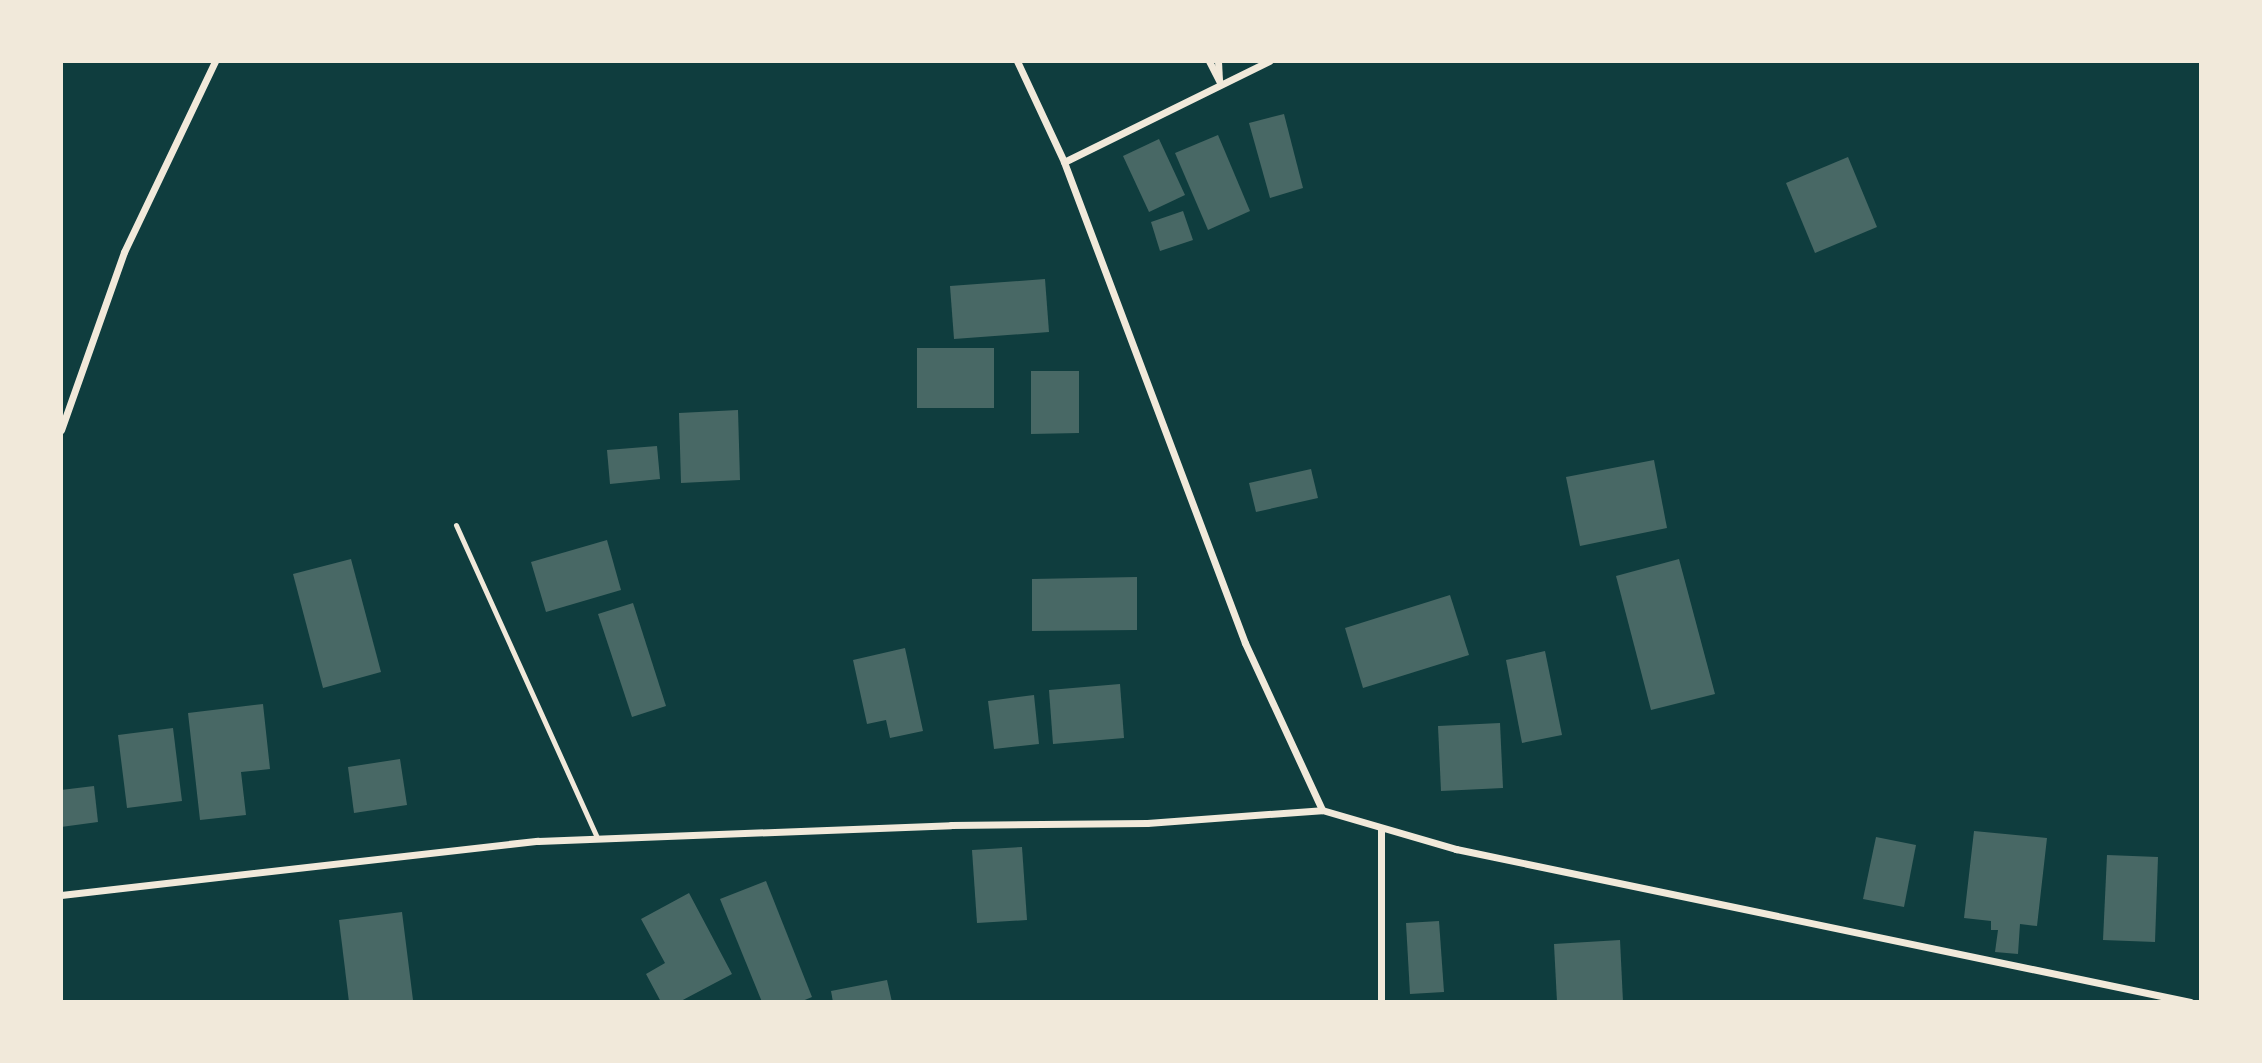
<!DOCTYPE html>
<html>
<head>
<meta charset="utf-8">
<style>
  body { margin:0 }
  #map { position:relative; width:2262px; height:1063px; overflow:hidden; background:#0f3d3e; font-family:Figtree,sans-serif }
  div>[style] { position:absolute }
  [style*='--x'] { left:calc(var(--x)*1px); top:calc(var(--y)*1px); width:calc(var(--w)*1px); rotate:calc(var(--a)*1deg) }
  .building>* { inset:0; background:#486865 }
  .service>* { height:5px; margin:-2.5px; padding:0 2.5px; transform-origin:2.5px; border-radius:2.5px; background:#f1e9da }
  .minor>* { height:7px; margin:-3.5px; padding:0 3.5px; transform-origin:3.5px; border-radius:3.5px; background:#f1e9da }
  span { translate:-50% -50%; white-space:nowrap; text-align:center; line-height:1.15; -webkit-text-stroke:7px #f1e9da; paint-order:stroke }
  .frame { position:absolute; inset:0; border:63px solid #f1e9da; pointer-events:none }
</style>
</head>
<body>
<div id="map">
  <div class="building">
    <div style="clip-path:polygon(1284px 114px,1303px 188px,1270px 198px,1249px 123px)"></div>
    <div style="clip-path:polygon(1218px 135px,1250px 211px,1208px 230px,1175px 153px)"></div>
    <div style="clip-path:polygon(1159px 139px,1185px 195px,1149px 212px,1123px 156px)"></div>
    <div style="clip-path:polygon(1848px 157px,1877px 227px,1815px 253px,1786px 183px)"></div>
    <div style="clip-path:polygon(1183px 211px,1193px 240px,1160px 251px,1151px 222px)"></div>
    <div style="clip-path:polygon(1045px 279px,1049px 332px,954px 339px,950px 286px)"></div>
    <div style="clip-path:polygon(917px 348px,994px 348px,994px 408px,917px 408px)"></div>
    <div style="clip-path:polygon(1031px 371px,1079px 371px,1079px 433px,1031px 434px)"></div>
    <div style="clip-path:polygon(738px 410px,740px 480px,681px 483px,679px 413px)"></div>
    <div style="clip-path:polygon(657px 446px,660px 479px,610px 484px,607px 450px)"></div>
    <div style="clip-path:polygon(1654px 460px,1667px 528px,1580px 546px,1566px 477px)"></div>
    <div style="clip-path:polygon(1311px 469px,1318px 498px,1256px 512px,1249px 483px)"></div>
    <div style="clip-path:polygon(607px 540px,621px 590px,546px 612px,531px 562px)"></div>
    <div style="clip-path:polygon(351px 559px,381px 672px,323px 688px,293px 574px)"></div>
    <div style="clip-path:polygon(1679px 559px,1715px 694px,1651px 710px,1616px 576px)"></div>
    <div style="clip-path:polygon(1137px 577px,1137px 630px,1032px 631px,1032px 579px)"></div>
    <div style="clip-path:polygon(1450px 595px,1469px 655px,1363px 688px,1345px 628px)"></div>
    <div style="clip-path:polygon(633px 603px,666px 706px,632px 717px,598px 614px)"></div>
    <div style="clip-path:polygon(905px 648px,923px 731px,890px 738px,886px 720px,867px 724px,853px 660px)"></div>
    <div style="clip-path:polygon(1545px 651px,1562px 735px,1522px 743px,1506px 660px)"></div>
    <div style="clip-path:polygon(1120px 684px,1124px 738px,1053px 744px,1049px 690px)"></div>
    <div style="clip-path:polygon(1034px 695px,1039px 744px,994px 749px,988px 701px)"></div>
    <div style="clip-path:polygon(263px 704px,270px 769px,241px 772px,246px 815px,200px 820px,188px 713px)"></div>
    <div style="clip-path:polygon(1500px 723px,1503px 788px,1441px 791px,1438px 726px)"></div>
    <div style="clip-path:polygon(173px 728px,182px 801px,127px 808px,118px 735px)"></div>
    <div style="clip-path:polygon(400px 759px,407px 805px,354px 813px,348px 767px)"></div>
    <div style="clip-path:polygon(94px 786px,98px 822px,61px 827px,61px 790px)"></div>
    <div style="clip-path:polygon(1974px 831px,2047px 838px,2037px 926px,2020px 924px,2018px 954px,1995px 952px,1998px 930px,1991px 930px,1991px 921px,1964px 918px)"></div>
    <div style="clip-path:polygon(1876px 837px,1916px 845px,1904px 907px,1863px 899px)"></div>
    <div style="clip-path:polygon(1022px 847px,1027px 920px,977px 923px,972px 850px)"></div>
    <div style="clip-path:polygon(2107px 855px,2158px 857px,2155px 942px,2103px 940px)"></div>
    <div style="clip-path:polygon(766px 881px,812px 997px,800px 1002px,762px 1002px,720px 899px)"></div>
    <div style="clip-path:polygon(689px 893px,732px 974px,679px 1002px,661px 1002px,646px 974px,665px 963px,641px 919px)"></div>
    <div style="clip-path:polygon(402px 912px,413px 1000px,349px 1002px,339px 920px)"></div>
    <div style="clip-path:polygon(1439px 921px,1444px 992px,1410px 994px,1406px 923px)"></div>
    <div style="clip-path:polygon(1620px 940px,1623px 1002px,1557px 1002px,1554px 944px)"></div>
    <div style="clip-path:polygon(887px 980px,892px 1002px,833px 1002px,831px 991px)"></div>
  </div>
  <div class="service">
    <div style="--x:456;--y:525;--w:342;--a:65.7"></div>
  </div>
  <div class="minor">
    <div style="--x:1017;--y:61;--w:111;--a:65"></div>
    <div style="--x:1064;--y:162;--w:514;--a:69.38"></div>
    <div style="--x:1245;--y:643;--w:184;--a:65.2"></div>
    <div style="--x:1209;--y:61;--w:25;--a:63"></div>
    <div style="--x:1218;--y:61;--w:18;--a:87"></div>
    <div style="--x:1064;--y:162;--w:229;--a:-26.2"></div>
    <div style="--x:61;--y:430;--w:189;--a:-70.5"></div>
    <div style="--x:124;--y:252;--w:212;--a:-64.5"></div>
    <div style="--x:1381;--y:829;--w:173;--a:90"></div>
    <div style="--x:61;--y:895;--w:480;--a:-6.5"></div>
    <div style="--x:538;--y:841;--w:413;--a:-2.2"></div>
    <div style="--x:951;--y:825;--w:196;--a:-0.6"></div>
    <div style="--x:1147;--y:823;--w:175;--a:-4.2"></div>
    <div style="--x:1322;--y:810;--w:140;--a:16.2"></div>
    <div style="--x:1456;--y:849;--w:750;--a:11.77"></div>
  </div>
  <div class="frame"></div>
</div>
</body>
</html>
